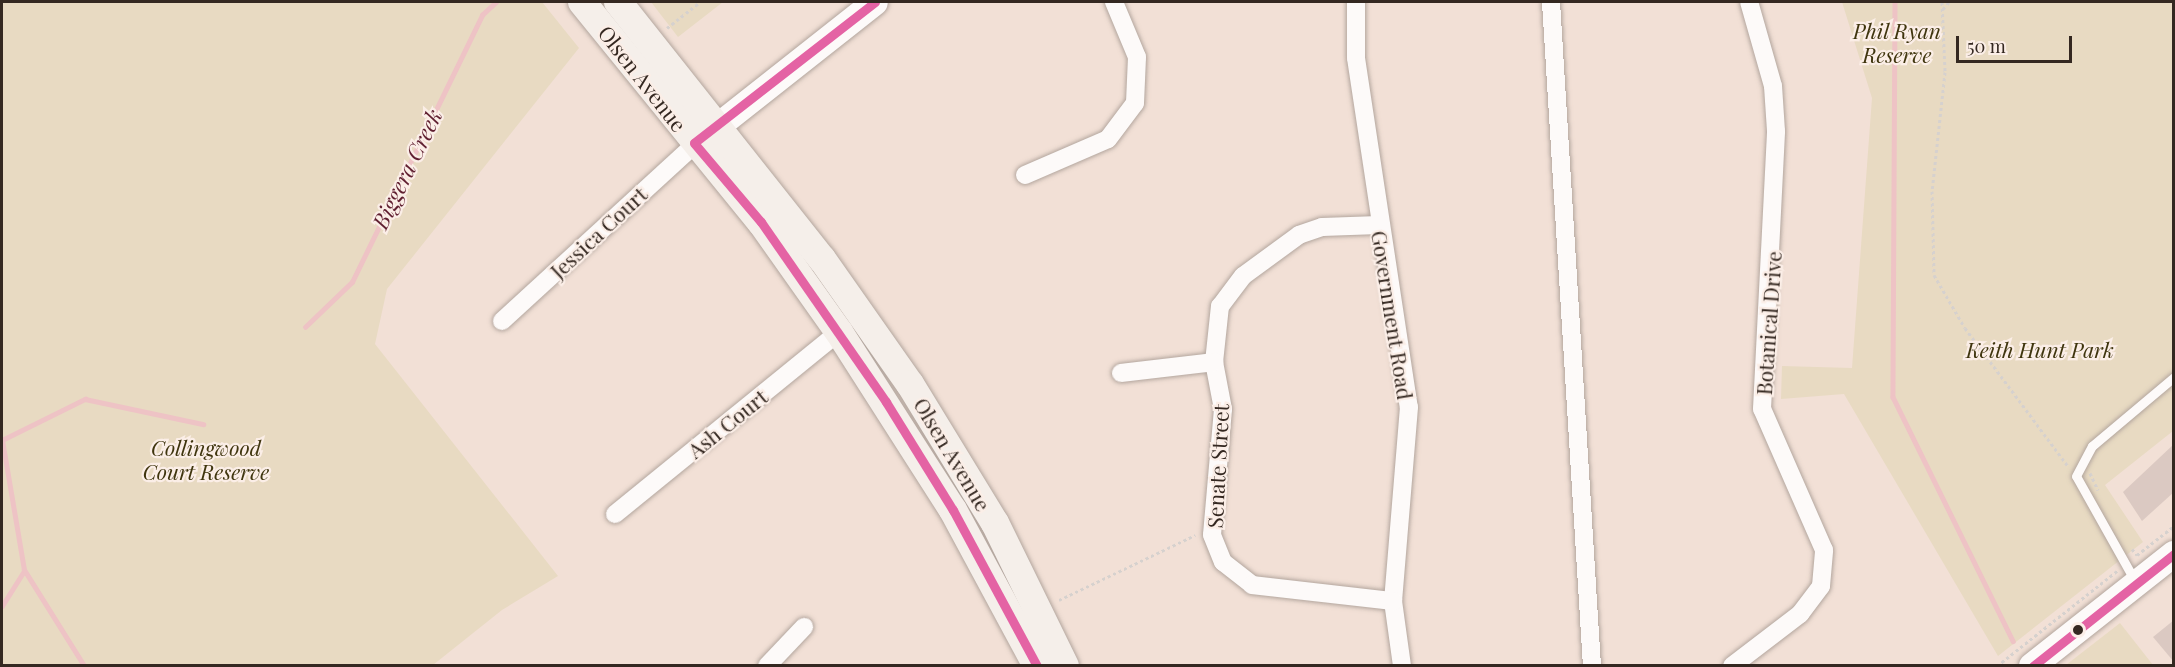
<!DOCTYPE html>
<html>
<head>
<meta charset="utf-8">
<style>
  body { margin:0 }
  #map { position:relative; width:2175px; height:667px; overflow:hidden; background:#f2e0d6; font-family:"Playfair Display",serif }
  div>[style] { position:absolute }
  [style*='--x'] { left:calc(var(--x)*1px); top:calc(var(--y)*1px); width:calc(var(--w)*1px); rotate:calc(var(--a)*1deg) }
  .green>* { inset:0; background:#e8dac2 }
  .stream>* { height:4.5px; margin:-2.25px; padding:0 2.25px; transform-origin:2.25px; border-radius:2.25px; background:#eec3c5 }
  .building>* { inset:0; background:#dbc9c2 }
  .path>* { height:3px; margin-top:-1.5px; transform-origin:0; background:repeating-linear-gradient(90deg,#d6d1ce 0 3px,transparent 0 6px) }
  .roads { filter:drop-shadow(0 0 2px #b3a69e) drop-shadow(0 0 2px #b3a69e) }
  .lane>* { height:9px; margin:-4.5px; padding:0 4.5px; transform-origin:4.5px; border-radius:4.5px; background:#fdfaf9 }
  .street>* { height:18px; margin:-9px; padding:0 9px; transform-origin:9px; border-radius:9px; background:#fdfaf9 }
  .secondary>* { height:26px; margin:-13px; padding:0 13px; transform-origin:13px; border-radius:13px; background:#fdfaf9 }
  .primary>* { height:28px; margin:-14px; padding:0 14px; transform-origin:14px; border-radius:14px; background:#f5efea }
  .bus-1>* { height:9px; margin:-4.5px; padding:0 4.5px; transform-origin:4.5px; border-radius:4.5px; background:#e463a4 }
  .dots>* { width:16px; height:16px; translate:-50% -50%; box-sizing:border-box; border:3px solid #fbeee7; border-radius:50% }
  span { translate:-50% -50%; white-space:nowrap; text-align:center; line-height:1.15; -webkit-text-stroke:4.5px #fbeee7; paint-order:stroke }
  .park-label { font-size:21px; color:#3f350e; font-style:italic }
  .street-label { font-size:21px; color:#342821 }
  .water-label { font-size:22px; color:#601f30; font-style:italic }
  .frame { position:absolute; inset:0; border:3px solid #342821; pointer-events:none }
  .scale { position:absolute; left:1956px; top:36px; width:116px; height:27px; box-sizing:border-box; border:3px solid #342821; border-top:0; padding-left:8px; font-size:18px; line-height:21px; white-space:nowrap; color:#342821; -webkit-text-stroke:4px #fbeee7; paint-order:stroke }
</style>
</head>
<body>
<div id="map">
  <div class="green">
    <div style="clip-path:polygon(2px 2px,542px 2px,579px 48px,387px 289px,375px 344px,558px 576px,502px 610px,433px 665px,2px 665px)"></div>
    <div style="clip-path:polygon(651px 2px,723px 2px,678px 37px)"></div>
    <div style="clip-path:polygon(1842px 2px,2173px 2px,2173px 431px,2105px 485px,2143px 542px,1998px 656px,1844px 394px,1781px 399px,1782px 366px,1852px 368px,1872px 98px)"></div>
    <div style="clip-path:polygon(2120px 623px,2153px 665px,2066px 665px)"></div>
  </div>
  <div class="stream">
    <div style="--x:1895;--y:2;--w:395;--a:90.3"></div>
    <div style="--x:1893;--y:397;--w:272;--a:63.8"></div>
    <div style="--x:305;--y:327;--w:65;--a:-43.8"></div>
    <div style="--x:352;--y:282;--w:297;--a:-64"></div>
    <div style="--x:482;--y:15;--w:19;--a:-43"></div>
    <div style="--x:2;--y:606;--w:41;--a:-57.8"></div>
    <div style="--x:84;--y:666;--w:113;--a:-122"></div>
    <div style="--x:24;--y:570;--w:132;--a:-99.6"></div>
    <div style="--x:2;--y:440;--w:93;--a:-26.3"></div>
    <div style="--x:85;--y:399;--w:121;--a:12"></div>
  </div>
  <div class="building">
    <div style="clip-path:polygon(2174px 444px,2174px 492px,2142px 521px,2123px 492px)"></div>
    <div style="clip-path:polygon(2174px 620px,2174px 662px,2153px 637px)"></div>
  </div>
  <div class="path">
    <div style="--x:1942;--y:2;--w:70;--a:87.5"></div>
    <div style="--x:1945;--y:72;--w:120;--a:96.2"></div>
    <div style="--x:1932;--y:191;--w:84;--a:88.6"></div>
    <div style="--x:1934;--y:275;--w:61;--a:59.7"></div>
    <div style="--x:1965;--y:328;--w:172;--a:53.3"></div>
    <div style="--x:1943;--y:9;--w:9;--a:-49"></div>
    <div style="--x:667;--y:28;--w:42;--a:-38.2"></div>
    <div style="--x:2090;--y:473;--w:19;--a:65"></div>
    <div style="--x:2132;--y:549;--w:8;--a:50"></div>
    <div style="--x:2137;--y:555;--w:47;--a:-38.1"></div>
    <div style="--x:1059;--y:600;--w:151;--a:-25.5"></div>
    <div style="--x:1997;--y:666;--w:154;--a:-38.4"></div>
  </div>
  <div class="roads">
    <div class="lane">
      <div style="--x:2135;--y:581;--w:120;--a:-119.3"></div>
      <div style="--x:2076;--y:476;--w:34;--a:-62"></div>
      <div style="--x:2092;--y:446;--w:107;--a:-40.1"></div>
    </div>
    <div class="street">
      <div style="--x:1356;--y:2;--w:56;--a:90"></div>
      <div style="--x:1356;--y:58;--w:353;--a:81.4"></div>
      <div style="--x:1409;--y:407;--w:195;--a:94.7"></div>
      <div style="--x:1393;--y:601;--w:66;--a:82.1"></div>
      <div style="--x:1551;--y:2;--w:665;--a:86.47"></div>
      <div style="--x:1025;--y:175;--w:90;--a:-23.4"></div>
      <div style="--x:1108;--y:139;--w:45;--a:-53.1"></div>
      <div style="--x:1135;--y:103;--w:46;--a:-87.5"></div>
      <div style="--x:1137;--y:57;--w:60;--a:-112.7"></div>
      <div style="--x:1379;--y:225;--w:57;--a:178"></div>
      <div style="--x:1322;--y:227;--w:24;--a:161"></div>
      <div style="--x:1299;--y:235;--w:69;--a:143.8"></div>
      <div style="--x:1243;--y:276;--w:38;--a:127"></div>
      <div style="--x:1220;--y:306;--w:56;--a:96.1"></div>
      <div style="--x:1214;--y:362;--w:48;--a:79.2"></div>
      <div style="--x:1223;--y:409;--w:126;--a:95"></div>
      <div style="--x:1212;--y:535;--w:29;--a:68"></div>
      <div style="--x:1223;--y:562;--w:37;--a:38"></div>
      <div style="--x:1252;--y:585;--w:142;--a:6.5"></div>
      <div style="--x:502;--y:321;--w:274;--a:-42.5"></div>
      <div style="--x:1121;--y:373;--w:94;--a:-6.7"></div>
      <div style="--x:615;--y:514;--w:289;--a:-39.1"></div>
      <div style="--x:767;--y:666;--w:54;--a:-46.5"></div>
      <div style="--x:1732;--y:666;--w:86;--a:-37.4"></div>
      <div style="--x:1800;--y:614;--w:35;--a:-53"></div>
      <div style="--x:1821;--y:586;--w:36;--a:-85"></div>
      <div style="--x:1824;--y:550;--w:154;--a:-113.7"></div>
      <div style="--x:1762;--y:409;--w:278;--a:-87.1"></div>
      <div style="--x:1776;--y:131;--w:45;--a:-93.8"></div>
      <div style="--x:1773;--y:86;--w:87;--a:-105.9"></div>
    </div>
    <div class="secondary">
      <div style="--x:717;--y:127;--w:201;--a:-38.3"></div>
      <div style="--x:2032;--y:666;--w:181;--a:-38.3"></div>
    </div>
    <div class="primary">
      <div style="--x:582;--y:2;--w:284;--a:50.9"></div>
      <div style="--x:761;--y:222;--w:135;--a:54.7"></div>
      <div style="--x:839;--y:332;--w:211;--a:57.4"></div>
      <div style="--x:953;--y:510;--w:177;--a:61.7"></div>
      <div style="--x:618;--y:2;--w:328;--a:51.6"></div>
      <div style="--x:822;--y:259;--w:153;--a:54.9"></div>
      <div style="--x:910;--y:384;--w:163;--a:58.6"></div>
      <div style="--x:995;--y:523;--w:159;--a:63.9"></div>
    </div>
  </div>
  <div class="bus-1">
    <div style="--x:875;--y:2;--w:229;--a:142.1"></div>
    <div style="--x:694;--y:143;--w:104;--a:49.7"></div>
    <div style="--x:761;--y:222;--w:219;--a:55.2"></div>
    <div style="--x:886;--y:402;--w:127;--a:58.2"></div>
    <div style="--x:953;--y:510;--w:177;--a:61.7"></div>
    <div style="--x:2033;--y:666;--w:180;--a:-38.5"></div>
  </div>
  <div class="dots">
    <div style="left:2078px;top:630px;background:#342821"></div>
  </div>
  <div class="park-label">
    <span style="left:1897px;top:42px">Phil Ryan<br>Reserve</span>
    <span style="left:2040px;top:349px">Keith Hunt Park</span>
    <span style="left:206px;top:459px">Collingwood<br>Court Reserve</span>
  </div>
  <div class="street-label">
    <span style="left:643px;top:78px;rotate:52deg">Olsen Avenue</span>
    <span style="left:598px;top:232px;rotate:-43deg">Jessica Court</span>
    <span style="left:1393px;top:315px;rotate:81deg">Government Road</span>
    <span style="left:1768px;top:323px;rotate:-86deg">Botanical Drive</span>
    <span style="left:727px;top:423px;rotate:-39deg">Ash Court</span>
    <span style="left:953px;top:454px;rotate:59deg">Olsen Avenue</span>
    <span style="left:1217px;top:466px;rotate:-87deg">Senate Street</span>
  </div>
  <div class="water-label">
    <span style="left:407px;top:169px;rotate:-64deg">Biggera Creek</span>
  </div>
  <div class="frame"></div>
  <div class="scale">50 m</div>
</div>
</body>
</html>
